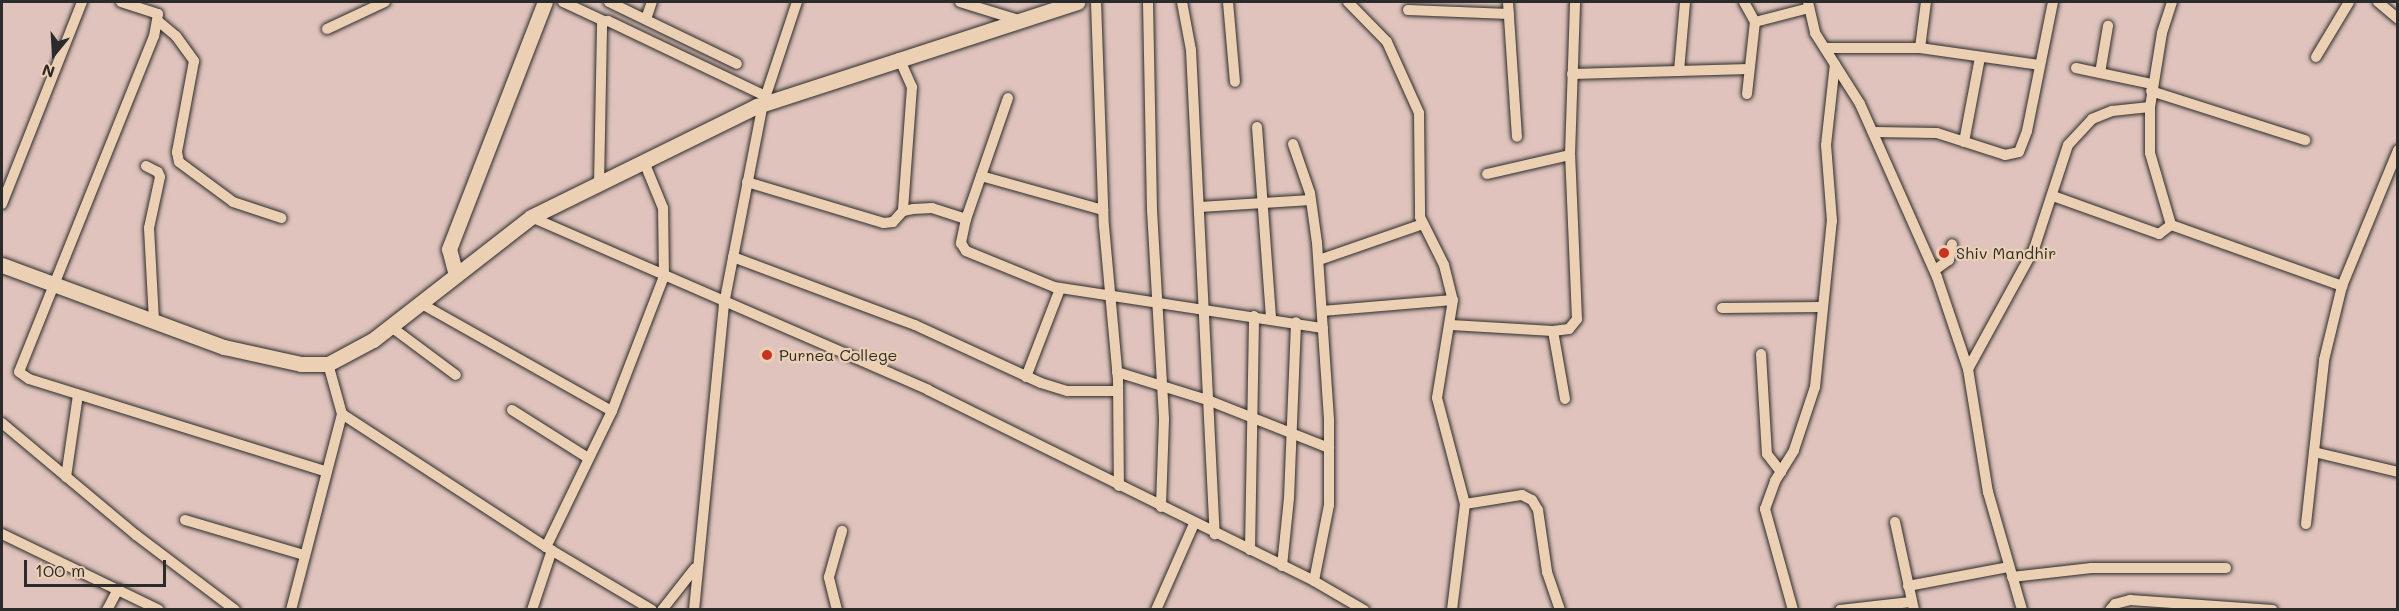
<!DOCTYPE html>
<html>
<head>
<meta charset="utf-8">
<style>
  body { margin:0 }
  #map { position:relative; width:2399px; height:611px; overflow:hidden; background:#dfc3bc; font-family:Mali,sans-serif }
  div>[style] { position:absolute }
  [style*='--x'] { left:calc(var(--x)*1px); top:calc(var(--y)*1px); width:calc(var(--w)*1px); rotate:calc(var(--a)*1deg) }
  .roads { filter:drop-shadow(0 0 2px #2b2b2b) drop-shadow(0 0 2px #2b2b2b) }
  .street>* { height:10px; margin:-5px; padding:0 5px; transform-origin:5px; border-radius:5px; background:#ecd0b3 }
  .secondary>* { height:15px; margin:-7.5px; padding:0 7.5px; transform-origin:7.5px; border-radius:7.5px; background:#ecd0b3 }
  .dots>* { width:16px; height:16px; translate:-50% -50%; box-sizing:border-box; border:3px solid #ecd0b3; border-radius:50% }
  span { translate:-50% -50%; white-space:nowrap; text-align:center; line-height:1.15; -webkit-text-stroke:4.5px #ecd0b3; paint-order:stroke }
  .poi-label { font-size:16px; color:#2b2b2b }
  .left { translate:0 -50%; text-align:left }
  .frame { position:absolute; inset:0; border:3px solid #2b2b2b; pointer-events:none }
  .north { position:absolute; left:24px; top:24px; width:60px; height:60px; -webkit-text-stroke:4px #ecd0b3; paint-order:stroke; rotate:198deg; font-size:16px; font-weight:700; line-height:24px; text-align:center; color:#2b2b2b }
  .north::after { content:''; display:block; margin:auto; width:21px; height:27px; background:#2b2b2b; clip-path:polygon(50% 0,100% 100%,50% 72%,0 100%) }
  .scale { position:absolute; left:24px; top:560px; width:142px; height:27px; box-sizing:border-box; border:3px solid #2b2b2b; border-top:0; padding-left:8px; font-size:18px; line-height:21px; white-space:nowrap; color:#2b2b2b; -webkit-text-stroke:4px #ecd0b3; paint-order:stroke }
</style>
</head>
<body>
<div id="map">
  <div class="roads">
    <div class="street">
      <div style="--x:121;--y:2;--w:39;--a:18"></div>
      <div style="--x:158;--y:14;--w:22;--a:100"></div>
      <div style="--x:154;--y:36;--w:362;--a:111.9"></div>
      <div style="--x:19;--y:372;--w:12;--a:35"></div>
      <div style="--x:29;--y:379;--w:309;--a:17.3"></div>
      <div style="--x:563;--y:2;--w:45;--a:24.9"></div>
      <div style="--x:609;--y:2;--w:142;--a:25.8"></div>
      <div style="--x:960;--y:2;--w:58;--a:17.2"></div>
      <div style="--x:1096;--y:2;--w:224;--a:88"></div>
      <div style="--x:1104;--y:226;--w:155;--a:84.8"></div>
      <div style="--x:1118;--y:380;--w:106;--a:89.5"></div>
      <div style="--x:1148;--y:2;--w:208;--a:88.9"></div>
      <div style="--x:1152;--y:210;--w:210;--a:86.7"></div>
      <div style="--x:1164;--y:420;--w:87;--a:92"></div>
      <div style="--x:1182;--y:2;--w:49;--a:79.4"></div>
      <div style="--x:1191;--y:50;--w:485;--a:87.2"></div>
      <div style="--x:1228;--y:2;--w:80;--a:85"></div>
      <div style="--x:1348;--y:2;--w:56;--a:45.7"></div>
      <div style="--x:1387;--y:42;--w:78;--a:65.7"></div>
      <div style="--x:1419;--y:113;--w:104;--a:89.4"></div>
      <div style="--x:1420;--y:217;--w:54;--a:63.4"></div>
      <div style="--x:1444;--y:265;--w:36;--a:76"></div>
      <div style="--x:1453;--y:300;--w:99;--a:99.3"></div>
      <div style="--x:1437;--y:398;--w:110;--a:75.2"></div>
      <div style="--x:1465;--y:504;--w:107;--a:97"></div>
      <div style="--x:1508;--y:2;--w:135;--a:86.2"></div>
      <div style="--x:1744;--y:2;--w:23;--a:61"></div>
      <div style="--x:1808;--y:2;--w:32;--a:77"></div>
      <div style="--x:1815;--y:33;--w:84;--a:57.6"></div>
      <div style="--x:1860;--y:104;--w:189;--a:66"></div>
      <div style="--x:1937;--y:277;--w:97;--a:71.4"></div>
      <div style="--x:1968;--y:369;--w:125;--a:80.8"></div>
      <div style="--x:1988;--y:492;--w:123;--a:73.9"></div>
      <div style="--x:2172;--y:2;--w:33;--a:108"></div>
      <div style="--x:2162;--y:33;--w:75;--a:99.2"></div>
      <div style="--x:2150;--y:107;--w:46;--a:90"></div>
      <div style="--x:2150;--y:153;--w:75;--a:73.7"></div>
      <div style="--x:2171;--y:225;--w:182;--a:19.6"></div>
      <div style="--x:2378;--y:2;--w:26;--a:40"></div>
      <div style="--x:1408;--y:10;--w:101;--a:2.3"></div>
      <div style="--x:646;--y:19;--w:18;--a:-71"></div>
      <div style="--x:158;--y:21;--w:23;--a:40"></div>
      <div style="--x:176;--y:36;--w:31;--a:54"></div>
      <div style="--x:194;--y:61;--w:93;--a:100.6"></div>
      <div style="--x:177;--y:152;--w:10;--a:79"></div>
      <div style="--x:179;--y:162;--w:67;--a:36.5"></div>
      <div style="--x:233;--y:202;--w:51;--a:18.4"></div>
      <div style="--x:327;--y:29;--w:64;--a:-25"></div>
      <div style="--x:1825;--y:48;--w:95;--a:0"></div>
      <div style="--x:1920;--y:48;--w:120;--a:8.1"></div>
      <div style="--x:1920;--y:48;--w:46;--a:-82.6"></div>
      <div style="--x:2316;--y:57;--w:64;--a:-59"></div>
      <div style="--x:899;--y:58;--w:32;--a:66"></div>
      <div style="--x:912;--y:87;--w:124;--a:94.2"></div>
      <div style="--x:2076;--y:68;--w:78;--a:11.9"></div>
      <div style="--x:1679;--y:71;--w:68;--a:-85"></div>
      <div style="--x:2100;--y:73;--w:48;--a:-80.3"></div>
      <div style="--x:1572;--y:74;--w:177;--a:-1.6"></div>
      <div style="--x:2151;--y:91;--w:162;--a:17.7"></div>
      <div style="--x:1747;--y:94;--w:72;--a:-83.7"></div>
      <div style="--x:1755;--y:22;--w:56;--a:-14.5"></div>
      <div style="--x:1008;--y:98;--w:128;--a:109.1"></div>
      <div style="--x:966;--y:219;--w:25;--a:102"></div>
      <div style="--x:961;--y:243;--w:9;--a:58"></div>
      <div style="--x:966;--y:251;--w:95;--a:22.2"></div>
      <div style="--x:1054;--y:287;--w:272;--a:8.7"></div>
      <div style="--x:1257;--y:127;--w:193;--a:85.8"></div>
      <div style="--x:1873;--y:132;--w:64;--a:0.9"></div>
      <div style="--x:1937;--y:133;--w:71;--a:17.9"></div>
      <div style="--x:2005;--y:155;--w:14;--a:-12"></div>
      <div style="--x:2019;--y:152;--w:22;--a:-69"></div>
      <div style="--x:2027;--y:131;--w:132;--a:-78.6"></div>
      <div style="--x:1964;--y:142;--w:86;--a:-79.3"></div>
      <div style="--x:1293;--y:144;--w:52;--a:70.9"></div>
      <div style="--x:1310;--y:193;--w:50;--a:82"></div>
      <div style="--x:1317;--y:243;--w:177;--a:86.1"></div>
      <div style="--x:1329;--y:420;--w:85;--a:90"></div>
      <div style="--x:1329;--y:505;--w:77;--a:101.2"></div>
      <div style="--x:146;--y:166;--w:13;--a:27"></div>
      <div style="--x:158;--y:172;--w:5;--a:68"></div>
      <div style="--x:160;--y:177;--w:52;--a:102.2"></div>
      <div style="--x:149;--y:228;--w:92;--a:86.9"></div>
      <div style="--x:1487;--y:174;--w:85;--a:-12.9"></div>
      <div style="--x:981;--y:176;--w:127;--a:15.6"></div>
      <div style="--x:747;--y:182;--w:143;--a:16.7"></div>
      <div style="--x:884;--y:223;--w:9;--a:-6"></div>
      <div style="--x:893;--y:222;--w:15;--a:-48"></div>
      <div style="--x:903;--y:211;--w:10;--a:-11"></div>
      <div style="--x:913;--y:209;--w:19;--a:-3"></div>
      <div style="--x:932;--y:208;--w:36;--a:18"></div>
      <div style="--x:599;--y:184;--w:162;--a:-88.9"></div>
      <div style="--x:602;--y:22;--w:6;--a:-9"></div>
      <div style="--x:608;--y:21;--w:174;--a:25.5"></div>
      <div style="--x:2053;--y:196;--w:113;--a:19.7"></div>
      <div style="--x:2159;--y:234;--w:15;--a:-37"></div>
      <div style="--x:2;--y:204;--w:217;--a:-68.4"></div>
      <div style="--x:1200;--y:207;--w:111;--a:-3.6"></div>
      <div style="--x:531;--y:217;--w:433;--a:23.5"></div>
      <div style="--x:928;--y:390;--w:431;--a:26.3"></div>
      <div style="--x:1314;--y:581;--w:58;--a:30.1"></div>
      <div style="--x:733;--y:257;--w:194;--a:20.5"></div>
      <div style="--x:915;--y:325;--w:139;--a:24.7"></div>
      <div style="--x:1041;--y:383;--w:28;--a:17"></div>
      <div style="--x:1068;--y:391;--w:50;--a:0"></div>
      <div style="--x:1319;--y:260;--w:110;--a:-19.1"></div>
      <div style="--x:1935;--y:270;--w:17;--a:-36"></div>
      <div style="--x:1949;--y:260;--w:16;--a:-79"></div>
      <div style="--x:420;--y:303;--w:220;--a:29.4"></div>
      <div style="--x:1722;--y:308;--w:99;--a:-0.6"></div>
      <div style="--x:1322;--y:311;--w:131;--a:-4.8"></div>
      <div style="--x:1451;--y:325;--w:102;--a:3.4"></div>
      <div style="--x:390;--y:326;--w:82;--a:36.6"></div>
      <div style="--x:1761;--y:354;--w:100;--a:86.6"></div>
      <div style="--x:1767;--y:454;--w:23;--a:52"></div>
      <div style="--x:1968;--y:369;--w:137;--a:-61.2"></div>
      <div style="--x:2034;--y:249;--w:109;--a:-71.9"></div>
      <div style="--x:2068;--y:145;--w:35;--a:-47"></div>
      <div style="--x:2092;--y:119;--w:22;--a:-22"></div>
      <div style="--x:2112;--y:111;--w:38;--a:-6"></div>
      <div style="--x:1117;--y:372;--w:97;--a:17.3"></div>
      <div style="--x:1210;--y:401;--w:128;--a:21.6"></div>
      <div style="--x:1026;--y:377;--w:94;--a:-68.9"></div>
      <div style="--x:1565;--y:399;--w:69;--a:-100"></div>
      <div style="--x:1553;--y:331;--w:16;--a:-7"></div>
      <div style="--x:1569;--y:329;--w:13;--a:-51"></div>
      <div style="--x:1577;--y:319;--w:164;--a:-92.4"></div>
      <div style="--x:1570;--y:155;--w:153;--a:-88.1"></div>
      <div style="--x:512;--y:410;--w:90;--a:32.3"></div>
      <div style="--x:342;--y:414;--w:244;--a:33.1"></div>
      <div style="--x:546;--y:547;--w:123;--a:30.7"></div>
      <div style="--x:2;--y:423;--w:175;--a:39.9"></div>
      <div style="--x:136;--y:535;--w:124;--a:37.1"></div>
      <div style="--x:2314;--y:452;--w:86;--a:13.4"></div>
      <div style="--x:66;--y:477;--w:83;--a:-81.7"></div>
      <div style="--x:1465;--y:504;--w:58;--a:-9"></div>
      <div style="--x:1522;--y:495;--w:11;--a:27"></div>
      <div style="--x:1532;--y:500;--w:12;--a:59"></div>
      <div style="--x:1538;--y:510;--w:63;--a:81.7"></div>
      <div style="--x:1547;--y:572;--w:40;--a:71.1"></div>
      <div style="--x:185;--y:520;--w:124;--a:16.4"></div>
      <div style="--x:1895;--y:522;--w:90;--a:77.8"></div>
      <div style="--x:2306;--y:524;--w:165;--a:-83.7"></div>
      <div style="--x:2324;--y:360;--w:76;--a:-76.3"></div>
      <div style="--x:2342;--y:286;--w:147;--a:-67.6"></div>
      <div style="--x:2;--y:534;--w:174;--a:25.8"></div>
      <div style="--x:546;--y:547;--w:151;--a:-64.1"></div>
      <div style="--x:612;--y:411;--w:145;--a:-68.9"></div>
      <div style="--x:664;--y:276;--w:68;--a:-90.8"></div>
      <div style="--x:663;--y:208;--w:50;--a:-112.4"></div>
      <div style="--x:1250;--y:550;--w:234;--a:-89"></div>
      <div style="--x:1282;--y:566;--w:68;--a:-84.1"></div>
      <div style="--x:1289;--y:498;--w:176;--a:-87.7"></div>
      <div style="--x:2012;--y:577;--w:80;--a:-6.5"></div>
      <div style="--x:2091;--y:568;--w:135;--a:0"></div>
      <div style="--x:1908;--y:586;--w:103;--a:-10.7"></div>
      <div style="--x:107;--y:610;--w:24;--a:-62"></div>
      <div style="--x:291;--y:610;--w:203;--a:-75.4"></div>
      <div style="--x:342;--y:414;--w:52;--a:-105.6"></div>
      <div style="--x:532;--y:610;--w:63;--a:-71.6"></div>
      <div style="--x:662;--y:610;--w:53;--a:-51.8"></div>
      <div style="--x:694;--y:610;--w:307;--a:-84.4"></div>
      <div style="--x:724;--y:304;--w:204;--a:-79"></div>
      <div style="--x:763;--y:104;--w:108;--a:-71.6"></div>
      <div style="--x:837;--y:610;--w:34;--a:-104"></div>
      <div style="--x:829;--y:577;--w:48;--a:-74.2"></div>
      <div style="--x:1156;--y:610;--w:94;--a:-66.2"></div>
      <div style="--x:1793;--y:610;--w:105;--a:-105.5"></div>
      <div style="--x:1765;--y:509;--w:30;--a:-70"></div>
      <div style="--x:1775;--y:481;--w:36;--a:-58"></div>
      <div style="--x:1794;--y:450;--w:66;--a:-71.6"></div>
      <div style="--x:1815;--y:387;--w:167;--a:-84.2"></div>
      <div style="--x:1832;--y:221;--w:76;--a:-94.5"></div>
      <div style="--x:1826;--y:145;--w:81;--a:-83.7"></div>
      <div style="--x:1840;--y:610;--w:71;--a:-6.4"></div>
      <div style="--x:2110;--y:610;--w:8;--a:-50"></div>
      <div style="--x:2115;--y:604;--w:16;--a:-15"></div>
      <div style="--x:2130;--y:600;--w:143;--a:4"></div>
    </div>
    <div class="secondary">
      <div style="--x:2;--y:265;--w:237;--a:20.3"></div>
      <div style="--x:224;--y:347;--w:79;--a:12.4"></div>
      <div style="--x:301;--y:364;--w:27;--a:0"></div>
      <div style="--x:328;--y:364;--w:51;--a:-28.1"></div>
      <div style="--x:373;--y:340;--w:200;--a:-37.9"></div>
      <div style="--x:531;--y:217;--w:252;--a:-26.2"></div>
      <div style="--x:757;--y:106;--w:337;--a:-18"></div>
      <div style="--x:456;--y:275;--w:27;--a:-105"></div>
      <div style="--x:449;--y:249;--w:265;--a:-68.8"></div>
    </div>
  </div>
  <div class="dots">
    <div style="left:1944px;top:253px;background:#c8321e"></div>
    <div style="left:767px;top:355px;background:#c8321e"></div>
  </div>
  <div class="poi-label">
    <span class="left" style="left:1956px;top:253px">Shiv Mandhir</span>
    <span class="left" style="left:779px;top:355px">Purnea College</span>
  </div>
  <div class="frame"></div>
  <div class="north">N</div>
  <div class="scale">100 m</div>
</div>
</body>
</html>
